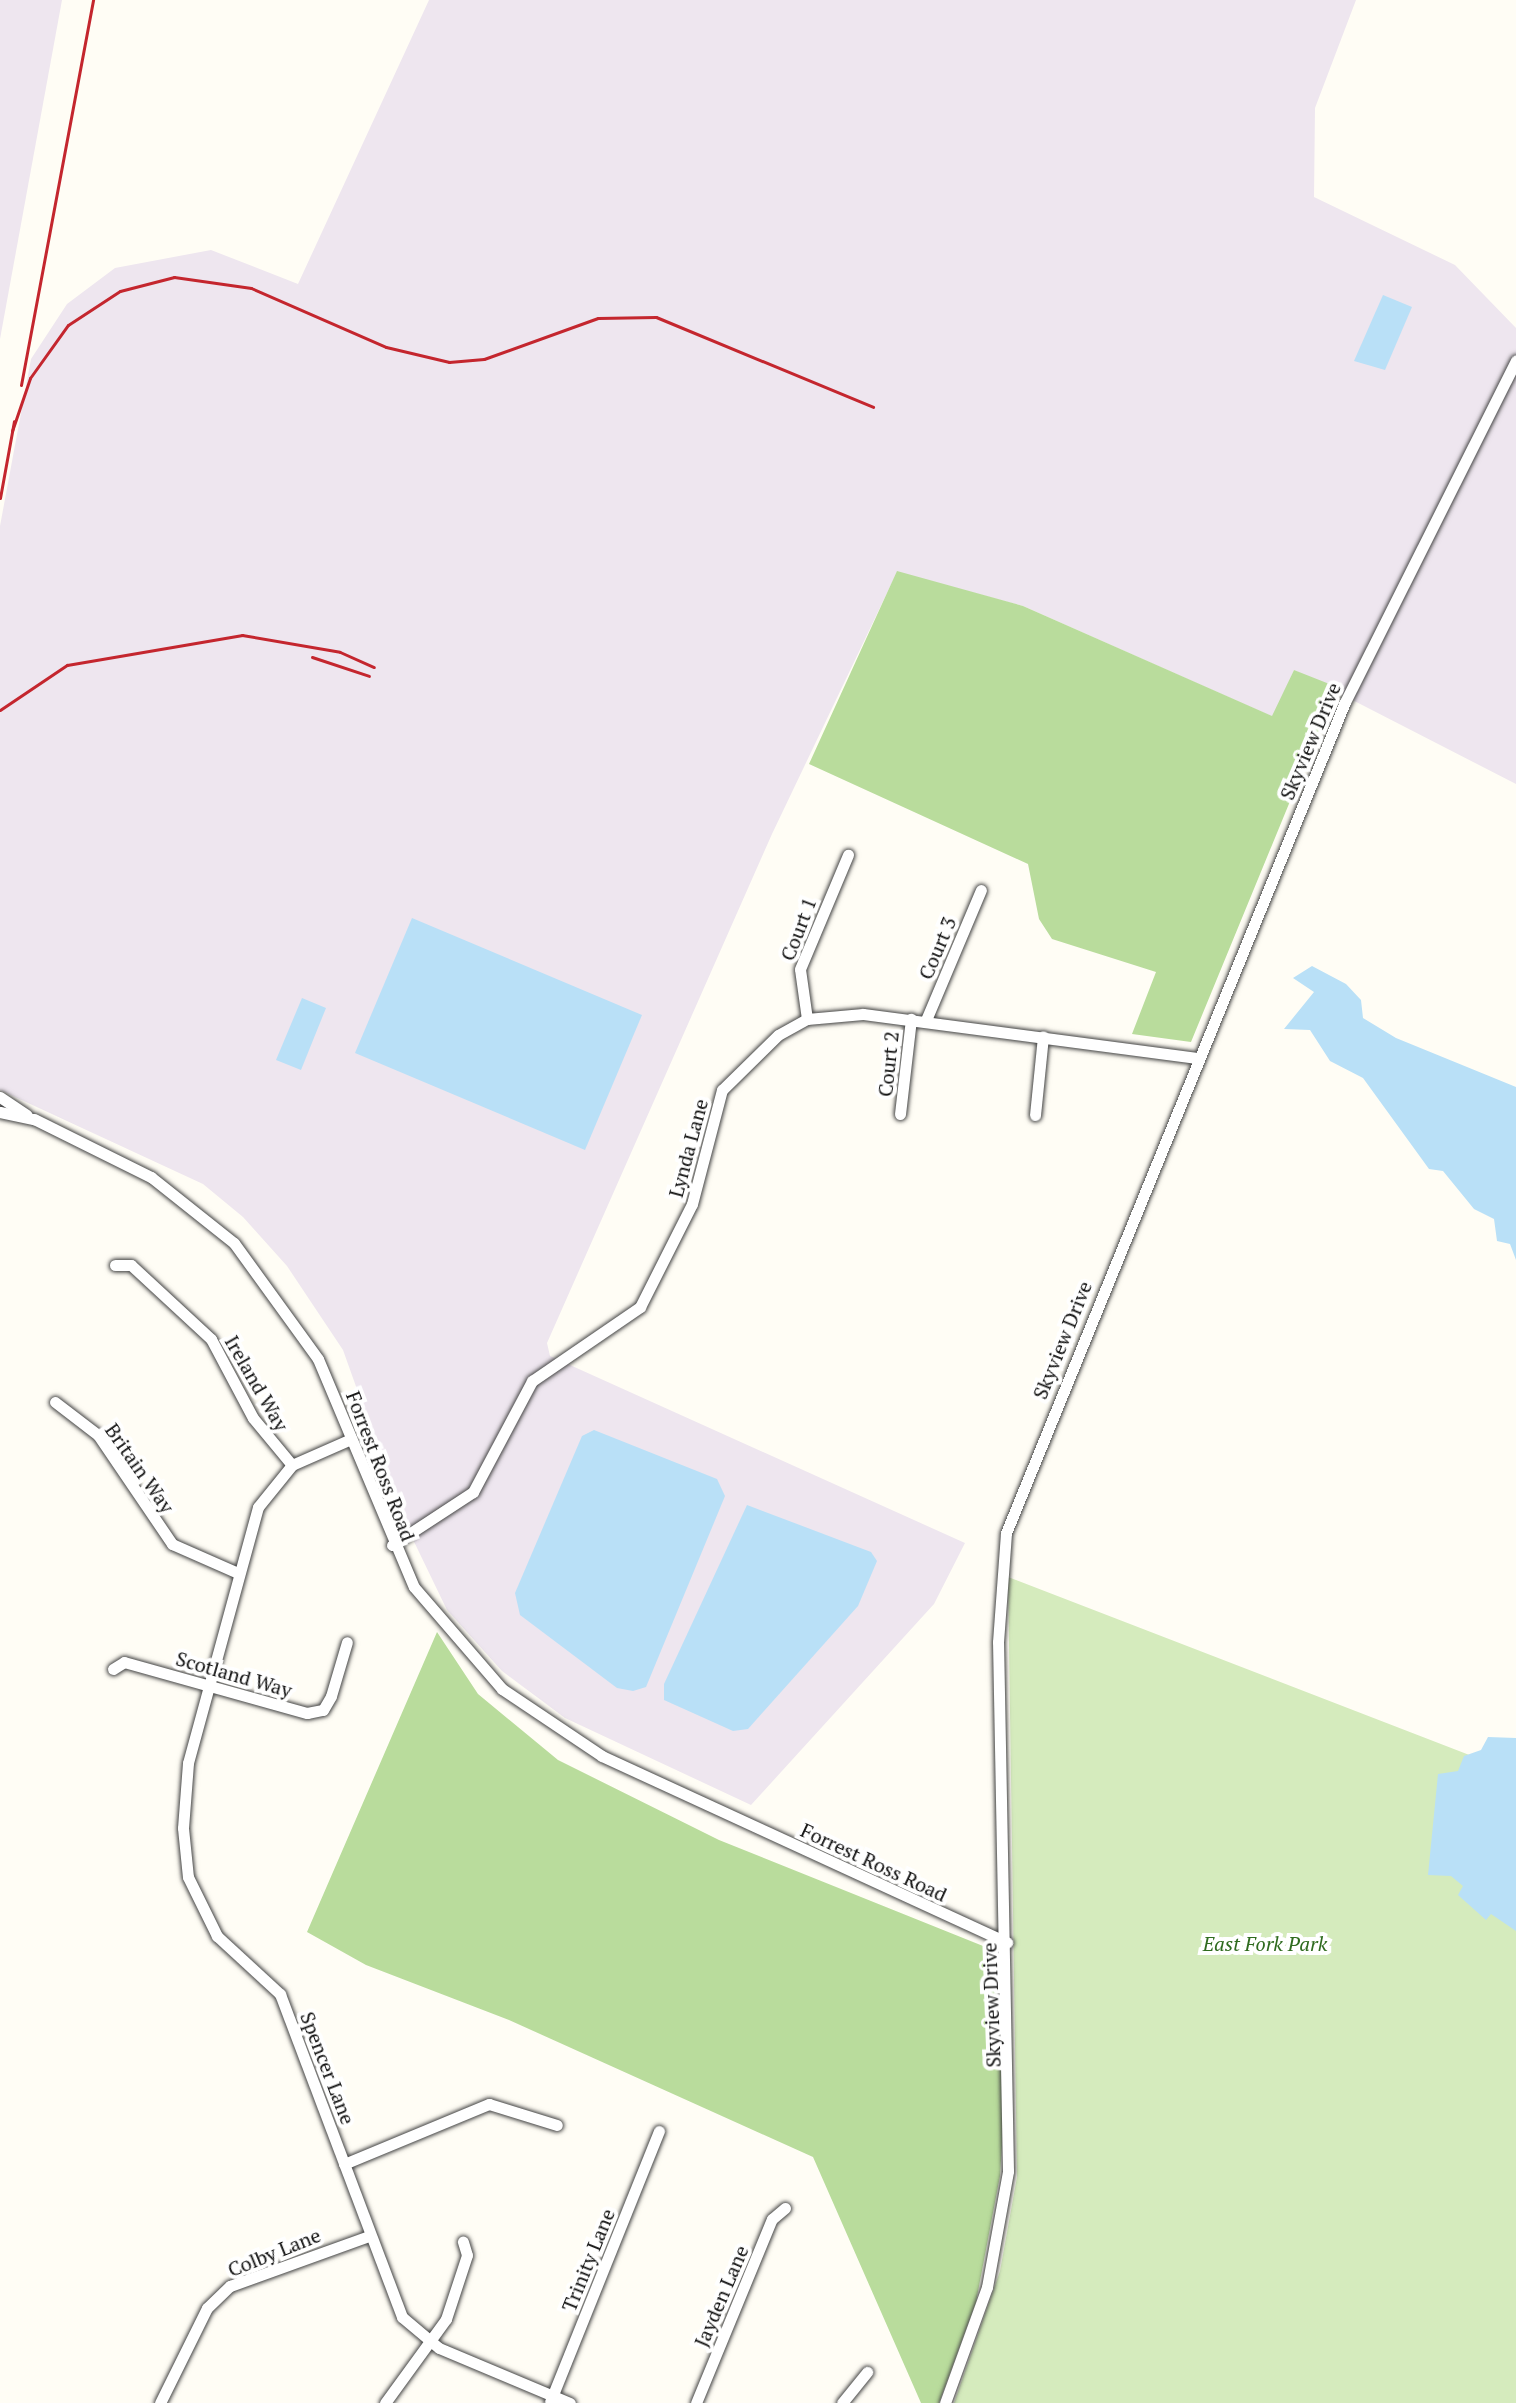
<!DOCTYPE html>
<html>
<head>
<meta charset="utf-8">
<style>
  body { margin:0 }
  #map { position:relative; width:1516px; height:2403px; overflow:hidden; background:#fffdf5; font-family:"PT Serif",serif }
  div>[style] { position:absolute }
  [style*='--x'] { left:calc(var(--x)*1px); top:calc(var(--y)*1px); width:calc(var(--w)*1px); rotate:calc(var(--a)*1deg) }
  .industrial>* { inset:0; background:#eee6ef }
  .green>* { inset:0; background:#d5ebbd }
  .forest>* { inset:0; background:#b9dc9c }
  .water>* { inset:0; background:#b9e0f7 }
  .roads { filter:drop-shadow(0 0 2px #444) drop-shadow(0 0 2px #444) }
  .minor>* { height:11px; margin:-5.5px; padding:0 5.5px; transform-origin:5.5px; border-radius:5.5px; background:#fff }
  .rail>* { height:3px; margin:-1.5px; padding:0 1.5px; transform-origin:1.5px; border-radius:1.5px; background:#c4262e }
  span { translate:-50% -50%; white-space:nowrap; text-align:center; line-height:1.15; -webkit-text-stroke:8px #fff; paint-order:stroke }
  .street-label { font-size:20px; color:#111 }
  .park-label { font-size:20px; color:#2f6b1f; font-style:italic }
</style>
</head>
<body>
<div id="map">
  <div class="industrial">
    <div style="clip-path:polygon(0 0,62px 0,0 339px)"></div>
    <div style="clip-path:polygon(429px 0,1356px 0,1315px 108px,1314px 197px,1455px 265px,1516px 328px,1516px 784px,1294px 670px,1273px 717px,1023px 606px,897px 572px,772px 834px,547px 1343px,550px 1356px,965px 1543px,934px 1604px,751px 1805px,565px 1718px,502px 1671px,447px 1610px,404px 1521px,343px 1350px,287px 1266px,243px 1217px,203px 1184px,0 1090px,0 526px,31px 359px,67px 304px,115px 268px,211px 250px,298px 284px)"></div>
  </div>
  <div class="green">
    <div style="clip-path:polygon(1008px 1577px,1516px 1773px,1516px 2403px,954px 2403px,1000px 2271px,1017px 2177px)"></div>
  </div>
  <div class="forest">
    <div style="clip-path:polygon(897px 571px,1023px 606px,1272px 716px,1294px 670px,1337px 687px,1191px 1042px,1132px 1034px,1156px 972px,1052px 939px,1039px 919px,1028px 864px,809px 764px)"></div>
    <div style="clip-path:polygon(437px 1632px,478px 1694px,558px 1760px,719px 1840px,993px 1950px,1004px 2114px,1000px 2176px,976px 2302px,939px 2403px,921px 2403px,813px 2157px,509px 2020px,366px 1965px,307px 1932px)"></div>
  </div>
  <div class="water">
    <div style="clip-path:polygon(1383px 295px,1412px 307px,1385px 370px,1354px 361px)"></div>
    <div style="clip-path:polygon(412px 918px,642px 1015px,585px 1150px,355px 1053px)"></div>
    <div style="clip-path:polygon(1312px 966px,1346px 984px,1361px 1000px,1363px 1018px,1396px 1038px,1516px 1087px,1516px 1260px,1510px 1244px,1497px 1241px,1494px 1219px,1474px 1209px,1443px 1171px,1429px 1169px,1363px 1078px,1330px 1061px,1310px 1030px,1284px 1029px,1314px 992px,1293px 978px)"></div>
    <div style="clip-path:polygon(302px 998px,326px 1008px,301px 1070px,276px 1060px)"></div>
    <div style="clip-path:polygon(594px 1430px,717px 1479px,725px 1496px,646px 1687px,633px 1691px,617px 1688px,520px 1615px,515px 1593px,582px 1436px)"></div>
    <div style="clip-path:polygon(747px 1505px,871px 1552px,877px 1561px,858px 1606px,748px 1729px,733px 1731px,664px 1700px,664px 1684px)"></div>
    <div style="clip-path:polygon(1488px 1737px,1516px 1738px,1516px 1931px,1491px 1914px,1486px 1920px,1458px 1895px,1463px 1886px,1451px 1876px,1428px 1875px,1438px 1774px,1458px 1771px,1464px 1756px,1481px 1750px)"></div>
  </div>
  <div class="roads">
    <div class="minor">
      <div style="--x:807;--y:1019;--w:50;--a:-98"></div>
      <div style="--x:800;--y:969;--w:124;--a:-67.2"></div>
      <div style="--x:926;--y:1020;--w:141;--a:-67.1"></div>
      <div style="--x:0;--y:1097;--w:32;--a:34"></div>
      <div style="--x:0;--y:1112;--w:35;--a:12"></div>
      <div style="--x:34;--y:1119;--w:131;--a:26.4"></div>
      <div style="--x:151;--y:1177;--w:106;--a:38.5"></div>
      <div style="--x:234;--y:1243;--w:143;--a:54.1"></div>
      <div style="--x:318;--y:1359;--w:247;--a:67.2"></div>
      <div style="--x:414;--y:1587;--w:135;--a:49.2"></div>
      <div style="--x:502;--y:1689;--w:120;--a:33.8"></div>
      <div style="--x:602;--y:1756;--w:446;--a:24.7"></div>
      <div style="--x:900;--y:1114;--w:96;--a:-83.4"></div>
      <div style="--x:1035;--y:1115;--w:79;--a:-84.2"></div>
      <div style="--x:115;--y:1265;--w:16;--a:0"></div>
      <div style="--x:131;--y:1265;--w:109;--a:42.8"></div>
      <div style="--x:211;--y:1339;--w:89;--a:62"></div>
      <div style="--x:253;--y:1418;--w:61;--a:50.3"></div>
      <div style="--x:55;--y:1402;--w:54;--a:37.5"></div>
      <div style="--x:98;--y:1435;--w:132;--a:55.8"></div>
      <div style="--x:172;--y:1544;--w:72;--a:23.7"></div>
      <div style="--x:351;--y:1439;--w:64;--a:156.2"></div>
      <div style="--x:292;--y:1465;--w:54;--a:129"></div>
      <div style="--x:258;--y:1507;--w:265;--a:105.3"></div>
      <div style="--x:188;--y:1763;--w:65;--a:94.4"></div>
      <div style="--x:183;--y:1828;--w:49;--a:84.2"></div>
      <div style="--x:188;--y:1877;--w:66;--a:63.8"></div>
      <div style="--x:217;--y:1936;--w:86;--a:42.6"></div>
      <div style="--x:280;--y:1994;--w:345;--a:69.3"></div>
      <div style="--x:402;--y:2317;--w:48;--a:40"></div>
      <div style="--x:439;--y:2348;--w:142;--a:22.8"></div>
      <div style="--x:392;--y:1545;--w:97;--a:-33.2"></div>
      <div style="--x:473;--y:1492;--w:126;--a:-62"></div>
      <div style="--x:532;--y:1381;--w:131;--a:-34.4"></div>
      <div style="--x:640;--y:1307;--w:115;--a:-63.2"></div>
      <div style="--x:692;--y:1204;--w:118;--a:-75.3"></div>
      <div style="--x:722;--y:1090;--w:78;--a:-44.5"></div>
      <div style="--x:778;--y:1035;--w:33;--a:-29"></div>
      <div style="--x:807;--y:1019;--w:56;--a:-5.1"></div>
      <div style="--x:863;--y:1014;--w:339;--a:7.5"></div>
      <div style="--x:113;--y:1669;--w:13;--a:-32"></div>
      <div style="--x:124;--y:1662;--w:190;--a:15.6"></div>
      <div style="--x:307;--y:1713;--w:16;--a:-11"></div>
      <div style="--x:323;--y:1710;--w:16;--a:-60"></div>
      <div style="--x:331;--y:1696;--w:56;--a:-73.5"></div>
      <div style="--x:344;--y:2164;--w:157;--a:-22.5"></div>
      <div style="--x:489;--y:2104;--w:71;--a:17.2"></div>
      <div style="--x:550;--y:2402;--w:292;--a:-68.1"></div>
      <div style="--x:160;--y:2403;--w:106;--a:-63.7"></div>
      <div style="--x:207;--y:2308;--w:32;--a:-44"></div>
      <div style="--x:230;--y:2286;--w:148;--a:-19.8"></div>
      <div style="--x:385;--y:2403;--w:104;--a:-54"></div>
      <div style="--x:446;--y:2319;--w:67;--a:-71.8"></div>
      <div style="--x:467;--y:2255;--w:14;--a:-107"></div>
      <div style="--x:696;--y:2403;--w:199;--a:-67.6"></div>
      <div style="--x:772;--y:2219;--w:17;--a:-40"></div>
      <div style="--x:842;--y:2403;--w:40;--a:-51"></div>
      <div style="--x:945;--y:2403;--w:123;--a:-70.1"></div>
      <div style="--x:987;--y:2287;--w:118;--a:-79.7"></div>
      <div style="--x:1008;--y:2171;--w:529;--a:-91.08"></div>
      <div style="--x:998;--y:1642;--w:109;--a:-85.8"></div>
      <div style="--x:1006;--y:1533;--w:897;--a:-67.81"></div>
      <div style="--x:1345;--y:702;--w:382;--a:-63.4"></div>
    </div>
  </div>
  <div class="rail">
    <div style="--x:21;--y:385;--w:392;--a:-79.4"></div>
    <div style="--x:12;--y:431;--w:56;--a:-71.2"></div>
    <div style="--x:30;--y:378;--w:65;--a:-54.4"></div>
    <div style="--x:68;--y:325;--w:62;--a:-33.2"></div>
    <div style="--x:120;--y:291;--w:56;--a:-14.5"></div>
    <div style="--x:174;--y:277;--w:78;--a:8.1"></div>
    <div style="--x:251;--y:288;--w:147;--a:23.6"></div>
    <div style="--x:386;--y:347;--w:65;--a:13.4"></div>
    <div style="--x:449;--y:362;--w:35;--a:-5"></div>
    <div style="--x:484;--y:359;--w:121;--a:-19.8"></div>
    <div style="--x:598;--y:318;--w:58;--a:-1"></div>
    <div style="--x:656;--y:317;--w:235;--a:22.5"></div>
    <div style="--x:0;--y:498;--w:78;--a:-79.7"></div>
    <div style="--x:312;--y:657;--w:60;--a:18.4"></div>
    <div style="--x:0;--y:710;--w:81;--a:-33.9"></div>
    <div style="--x:67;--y:665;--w:178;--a:-9.7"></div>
    <div style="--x:242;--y:635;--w:99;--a:9.8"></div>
    <div style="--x:340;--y:652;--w:37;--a:24"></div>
  </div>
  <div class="street-label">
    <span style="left:1310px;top:741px;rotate:-67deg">Skyview Drive</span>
    <span style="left:798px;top:929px;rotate:-69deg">Court 1</span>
    <span style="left:937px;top:948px;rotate:-67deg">Court 3</span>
    <span style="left:888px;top:1064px;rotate:-84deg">Court 2</span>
    <span style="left:688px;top:1148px;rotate:-75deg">Lynda Lane</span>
    <span style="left:1062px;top:1340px;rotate:-68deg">Skyview Drive</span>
    <span style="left:257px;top:1383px;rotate:60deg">Ireland Way</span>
    <span style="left:381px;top:1466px;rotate:69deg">Forrest Ross Road</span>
    <span style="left:140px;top:1468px;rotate:55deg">Britain Way</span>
    <span style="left:234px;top:1674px;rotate:16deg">Scotland Way</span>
    <span style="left:874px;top:1862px;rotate:25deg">Forrest Ross Road</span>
    <span style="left:991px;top:2005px;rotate:-92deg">Skyview Drive</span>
    <span style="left:328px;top:2068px;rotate:69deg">Spencer Lane</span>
    <span style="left:274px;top:2252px;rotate:-22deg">Colby Lane</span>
    <span style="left:588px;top:2260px;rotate:-68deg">Trinity Lane</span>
    <span style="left:721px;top:2296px;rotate:-67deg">Jayden Lane</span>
  </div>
  <div class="park-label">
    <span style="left:1265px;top:1943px">East Fork Park</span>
  </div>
</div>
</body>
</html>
